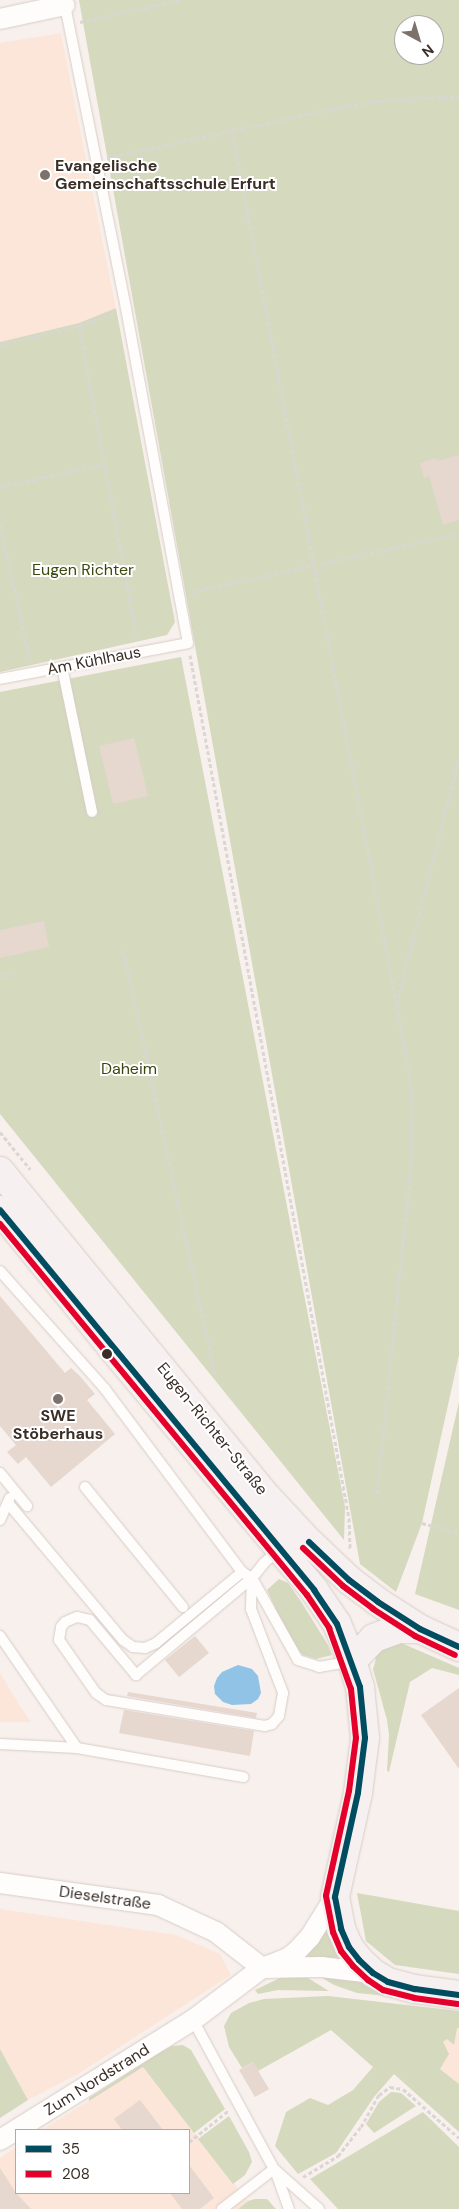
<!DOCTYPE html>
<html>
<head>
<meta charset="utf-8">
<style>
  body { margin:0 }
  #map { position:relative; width:459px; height:2209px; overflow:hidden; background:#f8f0ec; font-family:"DM Sans",sans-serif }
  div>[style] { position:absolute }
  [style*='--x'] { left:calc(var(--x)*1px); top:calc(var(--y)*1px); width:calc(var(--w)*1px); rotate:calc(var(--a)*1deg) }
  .built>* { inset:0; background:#fce6d9 }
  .green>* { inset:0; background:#d5d9be }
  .water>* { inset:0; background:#90c3e6 }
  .building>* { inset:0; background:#e6d7cf }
  .path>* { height:3px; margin-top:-1.5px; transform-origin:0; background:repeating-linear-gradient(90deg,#d9d6d4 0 4px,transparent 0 6.5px) }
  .roads { filter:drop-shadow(0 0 1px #d6cdc7) drop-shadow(0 0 1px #d6cdc7) }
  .lane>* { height:10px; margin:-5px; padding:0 5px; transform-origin:5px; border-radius:5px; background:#fefdfc }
  .street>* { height:20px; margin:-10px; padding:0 10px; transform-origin:10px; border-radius:10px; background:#fefdfc }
  .secondary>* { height:28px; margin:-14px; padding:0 14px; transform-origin:14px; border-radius:14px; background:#f6f1f0 }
  .bus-1>* { height:6px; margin:-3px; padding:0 3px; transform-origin:3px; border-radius:3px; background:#004c61 }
  .bus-2>* { height:6px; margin:-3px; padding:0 3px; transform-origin:3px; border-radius:3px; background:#e4002b }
  .dots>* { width:14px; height:14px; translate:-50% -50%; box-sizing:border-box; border:2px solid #fff; border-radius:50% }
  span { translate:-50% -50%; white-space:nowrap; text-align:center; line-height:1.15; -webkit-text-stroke:4px #fff; paint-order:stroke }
  .poi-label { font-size:16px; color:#3a2e26; font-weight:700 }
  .left { translate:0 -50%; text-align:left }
  .park-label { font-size:16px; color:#3a470c }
  .street-label { font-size:16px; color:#3a2e26 }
  .legend { position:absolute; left:15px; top:2129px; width:175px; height:65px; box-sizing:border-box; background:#fff; border:1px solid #b0aba8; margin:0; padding:6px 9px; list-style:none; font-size:15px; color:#3a2e26 }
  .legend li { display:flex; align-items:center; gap:10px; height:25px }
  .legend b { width:25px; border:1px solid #b0aba8 }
  .north { position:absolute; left:394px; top:15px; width:50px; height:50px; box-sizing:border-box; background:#fff; border:1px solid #b0aba8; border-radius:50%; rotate:141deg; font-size:14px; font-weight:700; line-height:20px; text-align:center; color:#3a2e26 }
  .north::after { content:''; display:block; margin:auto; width:18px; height:22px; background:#7c726b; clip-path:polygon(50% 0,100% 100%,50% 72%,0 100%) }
</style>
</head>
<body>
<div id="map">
  <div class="built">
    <div style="clip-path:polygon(61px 33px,116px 308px,79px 323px,0 342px,0 43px)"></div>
    <div style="clip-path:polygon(0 1673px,20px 1706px,31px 1722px,0 1722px)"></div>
    <div style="clip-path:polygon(0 1909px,176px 1935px,220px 1954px,231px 1975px,78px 2074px,28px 2100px,0 2049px)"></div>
    <div style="clip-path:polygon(391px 2013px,459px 2028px,459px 2084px,376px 2018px)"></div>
    <div style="clip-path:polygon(143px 2067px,248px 2201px,238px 2209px,0 2209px,0 2158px,16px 2147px,16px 2193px,189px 2193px,189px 2130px,42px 2130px)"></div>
  </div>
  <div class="green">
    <div style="clip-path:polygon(evenodd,79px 0,459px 0,459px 1355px,422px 1523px,396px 1592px,360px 1564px,79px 0,404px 25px,434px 25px,434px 55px,404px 55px,404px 25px)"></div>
    <div style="clip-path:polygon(116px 308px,175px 622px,167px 635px,0 672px,0 342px,79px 323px)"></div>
    <div style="clip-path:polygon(181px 657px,345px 1507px,344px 1540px,0 1114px,0 692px)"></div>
    <div style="clip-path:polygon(459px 1402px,459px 1610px,415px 1594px)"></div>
    <div style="clip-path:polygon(279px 1579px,288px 1583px,302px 1603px,328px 1645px,332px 1655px,316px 1659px,303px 1655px,292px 1644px,267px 1590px)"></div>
    <div style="clip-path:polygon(399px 1642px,459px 1668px,459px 1675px,432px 1668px,410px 1682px,389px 1772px,387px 1771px,389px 1735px,387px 1720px,373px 1669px,376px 1659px,370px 1656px,376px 1649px)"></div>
    <div style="clip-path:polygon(357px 1893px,459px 1911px,459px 1974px,395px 1965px,366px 1941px)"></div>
    <div style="clip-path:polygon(326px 1926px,346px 1962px,300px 1960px)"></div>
    <div style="clip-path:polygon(314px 1973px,353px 1979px,397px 1997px,357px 1993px,334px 1985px)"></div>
    <div style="clip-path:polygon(303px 1975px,329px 1991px,278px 1990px,258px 1994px,255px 1990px,282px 1977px)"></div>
    <div style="clip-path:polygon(328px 1996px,459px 2011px,459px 2028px,457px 2028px,454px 2045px,447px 2039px,443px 2042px,449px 2054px,440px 2069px,459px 2084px,459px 2132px,394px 2074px,374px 2097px,336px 2153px,298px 2174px,275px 2146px,286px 2112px,310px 2098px,328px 2105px,353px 2090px,373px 2067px,331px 2030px,258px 2071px,253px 2062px,242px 2068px,229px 2047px,224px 2026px,231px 2013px,249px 2003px,264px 1999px)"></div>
    <div style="clip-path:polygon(183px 2045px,191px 2050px,225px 2109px,194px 2133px,143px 2067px,89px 2101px,89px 2098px,162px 2051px,172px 2046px)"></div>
    <div style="clip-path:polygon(0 2049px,28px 2100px,0 2118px)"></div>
    <div style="clip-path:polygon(391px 2092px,401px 2093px,416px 2106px,374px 2133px,366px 2124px,379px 2102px)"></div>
    <div style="clip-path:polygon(423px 2112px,459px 2147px,459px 2209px,338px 2209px,310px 2179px)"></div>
    <div style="clip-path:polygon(229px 2116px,249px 2152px,252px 2162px,245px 2175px,233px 2184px,198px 2139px)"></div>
    <div style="clip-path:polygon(255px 2199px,267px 2199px,276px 2209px,238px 2209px,248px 2201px)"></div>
  </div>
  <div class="water">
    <div style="clip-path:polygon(238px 1665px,252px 1669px,258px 1676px,261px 1693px,258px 1699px,251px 1704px,232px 1705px,223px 1702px,215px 1694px,214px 1686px,217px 1678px,222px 1672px)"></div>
  </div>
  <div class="building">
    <div style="clip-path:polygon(459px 455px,459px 520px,443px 525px,429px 476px,424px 478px,420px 463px,436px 458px,437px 461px)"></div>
    <div style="clip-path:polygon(134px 738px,148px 796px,113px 804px,99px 746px)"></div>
    <div style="clip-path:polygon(44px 921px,49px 947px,0 958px,0 930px)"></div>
    <div style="clip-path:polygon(0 1296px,65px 1373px,71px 1368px,80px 1376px,95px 1394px,87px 1400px,115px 1434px,51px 1487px,26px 1457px,18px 1464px,7px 1452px,16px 1445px,0 1426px)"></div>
    <div style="clip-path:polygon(195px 1636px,209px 1653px,179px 1677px,165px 1660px)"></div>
    <div style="clip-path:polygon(459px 1688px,459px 1769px,421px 1715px)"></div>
    <div style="clip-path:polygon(128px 1692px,257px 1713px,256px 1718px,127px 1696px)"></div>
    <div style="clip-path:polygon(124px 1710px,254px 1731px,250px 1756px,119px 1733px)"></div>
    <div style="clip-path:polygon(253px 2062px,269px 2089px,255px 2097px,239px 2070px)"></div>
    <div style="clip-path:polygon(140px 2100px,163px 2130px,122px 2130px,114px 2119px)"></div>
    <div style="clip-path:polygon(189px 2165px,214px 2198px,200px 2209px,182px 2209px,170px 2193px,189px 2193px)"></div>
    <div style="clip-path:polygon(0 2168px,16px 2193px,31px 2209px,0 2209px)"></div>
  </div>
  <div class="path">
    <div style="--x:80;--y:22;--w:102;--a:-12.4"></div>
    <div style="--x:232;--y:130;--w:951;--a:79.34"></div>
    <div style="--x:408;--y:1065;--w:35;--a:83"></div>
    <div style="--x:412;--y:1100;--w:66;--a:90.9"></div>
    <div style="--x:411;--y:1166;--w:332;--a:95.9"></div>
    <div style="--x:107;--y:158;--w:239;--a:-12.3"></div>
    <div style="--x:341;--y:107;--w:45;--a:-9"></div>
    <div style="--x:385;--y:100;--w:74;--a:-3.1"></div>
    <div style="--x:79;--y:326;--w:319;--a:79.5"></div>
    <div style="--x:0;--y:345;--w:81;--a:-13.5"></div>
    <div style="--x:79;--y:326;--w:37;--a:-20"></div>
    <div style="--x:0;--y:487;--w:107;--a:-12.5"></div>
    <div style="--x:0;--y:524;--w:139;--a:77.6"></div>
    <div style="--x:192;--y:592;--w:273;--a:-12.3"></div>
    <div style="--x:190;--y:655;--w:878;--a:79.56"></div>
    <div style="--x:349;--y:1518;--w:32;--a:88"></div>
    <div style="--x:121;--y:950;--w:9;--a:63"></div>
    <div style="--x:125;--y:958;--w:426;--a:77.8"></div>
    <div style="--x:0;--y:976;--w:13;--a:-9"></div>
    <div style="--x:397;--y:1004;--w:254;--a:-75.9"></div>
    <div style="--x:0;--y:1132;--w:48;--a:51"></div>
    <div style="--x:422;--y:1523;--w:38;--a:15"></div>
    <div style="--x:189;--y:2142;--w:50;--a:-38.5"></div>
    <div style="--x:303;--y:2177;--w:41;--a:-31"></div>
    <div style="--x:338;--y:2156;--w:37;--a:-52"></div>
    <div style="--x:361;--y:2127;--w:37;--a:-61"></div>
    <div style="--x:379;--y:2095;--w:14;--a:-36"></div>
    <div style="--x:390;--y:2087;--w:13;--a:9"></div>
    <div style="--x:403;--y:2089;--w:74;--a:41.2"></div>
  </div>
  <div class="roads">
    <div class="lane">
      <div style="--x:62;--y:667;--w:148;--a:78.3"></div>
      <div style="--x:0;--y:679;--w:191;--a:-10.8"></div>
      <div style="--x:188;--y:643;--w:341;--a:-100.5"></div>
      <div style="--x:126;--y:308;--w:309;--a:-101.4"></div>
      <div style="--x:0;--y:1271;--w:158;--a:48.3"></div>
      <div style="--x:105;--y:1389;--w:229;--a:53.2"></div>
      <div style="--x:242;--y:1572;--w:12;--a:31"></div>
      <div style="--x:252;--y:1578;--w:94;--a:60.7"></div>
      <div style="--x:298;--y:1660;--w:22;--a:18"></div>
      <div style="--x:319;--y:1667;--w:34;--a:-10"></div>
      <div style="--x:0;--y:1473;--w:43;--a:50.7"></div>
      <div style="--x:85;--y:1487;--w:155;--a:50.8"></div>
      <div style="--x:8;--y:1503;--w:179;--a:50"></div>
      <div style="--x:123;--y:1640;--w:12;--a:35"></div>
      <div style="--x:133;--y:1647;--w:12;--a:5"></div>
      <div style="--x:145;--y:1648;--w:12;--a:-24"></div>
      <div style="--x:156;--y:1643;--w:112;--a:-39.5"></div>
      <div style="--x:0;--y:1520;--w:24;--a:-66"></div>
      <div style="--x:252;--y:1578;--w:31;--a:92"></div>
      <div style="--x:251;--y:1609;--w:90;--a:69.1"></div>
      <div style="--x:283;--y:1693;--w:23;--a:100"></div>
      <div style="--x:279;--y:1716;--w:11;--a:131"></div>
      <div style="--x:272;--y:1724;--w:7;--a:164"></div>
      <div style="--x:265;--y:1726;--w:161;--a:-170.7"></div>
      <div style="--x:106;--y:1700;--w:12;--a:-145"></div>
      <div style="--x:96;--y:1693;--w:65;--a:-124.9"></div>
      <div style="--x:59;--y:1640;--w:13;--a:-81"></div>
      <div style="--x:61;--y:1627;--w:6;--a:-51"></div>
      <div style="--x:65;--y:1622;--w:13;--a:-23"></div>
      <div style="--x:77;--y:1617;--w:13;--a:13"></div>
      <div style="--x:90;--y:1620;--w:72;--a:50.1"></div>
      <div style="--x:136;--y:1675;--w:151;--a:-39.9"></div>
      <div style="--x:252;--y:1578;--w:19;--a:-51"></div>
      <div style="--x:264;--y:1563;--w:20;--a:-41"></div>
      <div style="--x:0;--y:1636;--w:136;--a:55.5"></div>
      <div style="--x:77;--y:1748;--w:169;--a:9.9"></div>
      <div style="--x:0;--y:1744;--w:77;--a:3"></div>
      <div style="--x:193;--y:2020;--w:170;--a:61.5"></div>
      <div style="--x:274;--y:2169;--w:66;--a:142.4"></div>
      <div style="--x:274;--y:2169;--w:60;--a:41.6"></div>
      <div style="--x:275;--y:2170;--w:41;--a:70.3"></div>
    </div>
    <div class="street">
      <div style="--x:0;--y:19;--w:66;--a:-12.2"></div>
      <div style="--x:0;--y:1883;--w:160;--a:7.9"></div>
      <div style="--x:158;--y:1905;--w:64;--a:25"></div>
      <div style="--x:216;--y:1932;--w:58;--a:38"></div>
      <div style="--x:262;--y:1968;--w:59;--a:-1"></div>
      <div style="--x:321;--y:1967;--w:52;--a:6.6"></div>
      <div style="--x:0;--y:2140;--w:227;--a:-31.9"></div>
      <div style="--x:193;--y:2020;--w:86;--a:-37"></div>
      <div style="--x:262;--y:1968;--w:28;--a:-21"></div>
      <div style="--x:288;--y:1958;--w:10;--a:-37"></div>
      <div style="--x:296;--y:1952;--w:21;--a:-47"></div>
      <div style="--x:310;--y:1937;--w:47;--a:-58"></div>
    </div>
    <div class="secondary">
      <div style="--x:0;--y:1171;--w:423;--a:50.7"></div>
      <div style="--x:268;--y:1498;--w:57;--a:47.1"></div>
      <div style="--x:307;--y:1540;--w:58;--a:43.6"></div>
      <div style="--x:349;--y:1580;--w:36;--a:37"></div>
      <div style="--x:378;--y:1602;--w:50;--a:32.7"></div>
      <div style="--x:420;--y:1629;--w:43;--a:24.8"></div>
      <div style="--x:0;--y:1210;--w:178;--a:50.9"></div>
      <div style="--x:112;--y:1348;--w:315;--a:50.1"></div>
      <div style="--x:314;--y:1590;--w:41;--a:55.9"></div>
      <div style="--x:337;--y:1624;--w:40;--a:68"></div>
      <div style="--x:352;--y:1661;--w:27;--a:73"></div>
      <div style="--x:360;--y:1687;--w:51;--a:84.4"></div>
      <div style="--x:365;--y:1738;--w:55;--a:97.3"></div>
      <div style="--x:358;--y:1793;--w:107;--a:102.5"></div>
      <div style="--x:335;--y:1897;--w:33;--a:79"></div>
      <div style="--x:341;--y:1929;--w:20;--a:66"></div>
      <div style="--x:349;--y:1947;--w:16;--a:52"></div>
      <div style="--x:359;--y:1960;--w:19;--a:43"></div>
      <div style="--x:373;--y:1973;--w:17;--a:31"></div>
      <div style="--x:388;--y:1982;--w:28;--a:15"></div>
      <div style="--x:415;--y:1989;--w:44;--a:7.8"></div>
      <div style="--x:352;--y:1661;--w:32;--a:-46"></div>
      <div style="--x:374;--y:1638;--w:27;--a:-20"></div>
      <div style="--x:399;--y:1629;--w:21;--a:0"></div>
    </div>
  </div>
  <div class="bus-1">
    <div style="--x:0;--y:1210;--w:493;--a:50.4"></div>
    <div style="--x:314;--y:1590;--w:41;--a:55.9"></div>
    <div style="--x:337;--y:1624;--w:67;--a:69.9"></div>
    <div style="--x:360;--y:1687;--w:51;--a:84.4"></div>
    <div style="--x:365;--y:1738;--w:55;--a:97.3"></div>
    <div style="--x:358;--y:1793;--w:107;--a:102.5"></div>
    <div style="--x:335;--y:1897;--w:33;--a:79"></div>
    <div style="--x:341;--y:1929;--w:20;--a:66"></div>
    <div style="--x:349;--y:1947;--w:16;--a:52"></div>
    <div style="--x:359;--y:1960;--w:19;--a:43"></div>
    <div style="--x:373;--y:1973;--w:17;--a:31"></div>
    <div style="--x:388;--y:1982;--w:28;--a:15"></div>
    <div style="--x:415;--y:1989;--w:44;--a:7.8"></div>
    <div style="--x:309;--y:1542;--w:55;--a:43.5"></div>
    <div style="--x:349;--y:1580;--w:36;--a:37"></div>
    <div style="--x:378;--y:1602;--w:50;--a:32.7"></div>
    <div style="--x:420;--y:1629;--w:43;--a:24.8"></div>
  </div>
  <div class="bus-2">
    <div style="--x:0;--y:1224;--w:482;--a:50.4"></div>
    <div style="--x:307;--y:1595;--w:40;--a:56"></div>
    <div style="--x:329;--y:1628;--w:65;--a:70.2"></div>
    <div style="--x:351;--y:1689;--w:49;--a:84.2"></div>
    <div style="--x:356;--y:1738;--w:53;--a:97.5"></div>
    <div style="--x:349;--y:1791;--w:107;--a:102.4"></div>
    <div style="--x:326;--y:1896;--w:37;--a:79"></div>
    <div style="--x:333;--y:1932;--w:21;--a:67"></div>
    <div style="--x:341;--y:1951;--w:19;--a:51"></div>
    <div style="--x:353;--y:1966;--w:21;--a:43"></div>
    <div style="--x:368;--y:1980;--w:18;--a:34"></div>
    <div style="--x:383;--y:1990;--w:32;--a:14"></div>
    <div style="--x:414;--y:1998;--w:44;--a:7.8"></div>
    <div style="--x:303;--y:1548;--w:55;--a:43.5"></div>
    <div style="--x:343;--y:1586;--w:38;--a:37"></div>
    <div style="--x:373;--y:1609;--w:50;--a:32.7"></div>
    <div style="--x:415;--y:1636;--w:44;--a:25.4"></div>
  </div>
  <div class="dots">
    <div style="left:45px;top:175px;background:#7c726b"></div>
    <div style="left:107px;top:1354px;background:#3a2e26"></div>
    <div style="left:58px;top:1399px;background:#7c726b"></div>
  </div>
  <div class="poi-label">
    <span class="left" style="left:55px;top:175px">Evangelische<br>Gemeinschaftsschule Erfurt</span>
    <span style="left:58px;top:1425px">SWE<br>Stöberhaus</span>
  </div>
  <div class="park-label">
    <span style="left:83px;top:570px">Eugen Richter</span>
    <span style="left:129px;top:1069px">Daheim</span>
  </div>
  <div class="street-label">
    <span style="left:94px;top:661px;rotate:-11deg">Am Kühlhaus</span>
    <span style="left:212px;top:1429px;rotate:51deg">Eugen-Richter-Straße</span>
    <span style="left:105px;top:1898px;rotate:8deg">Dieselstraße</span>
    <span style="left:97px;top:2080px;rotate:-32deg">Zum Nordstrand</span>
  </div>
  <ul class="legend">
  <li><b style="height:6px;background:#004c61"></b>35</li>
  <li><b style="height:6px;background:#e4002b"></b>208</li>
  </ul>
  <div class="north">N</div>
</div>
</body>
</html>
